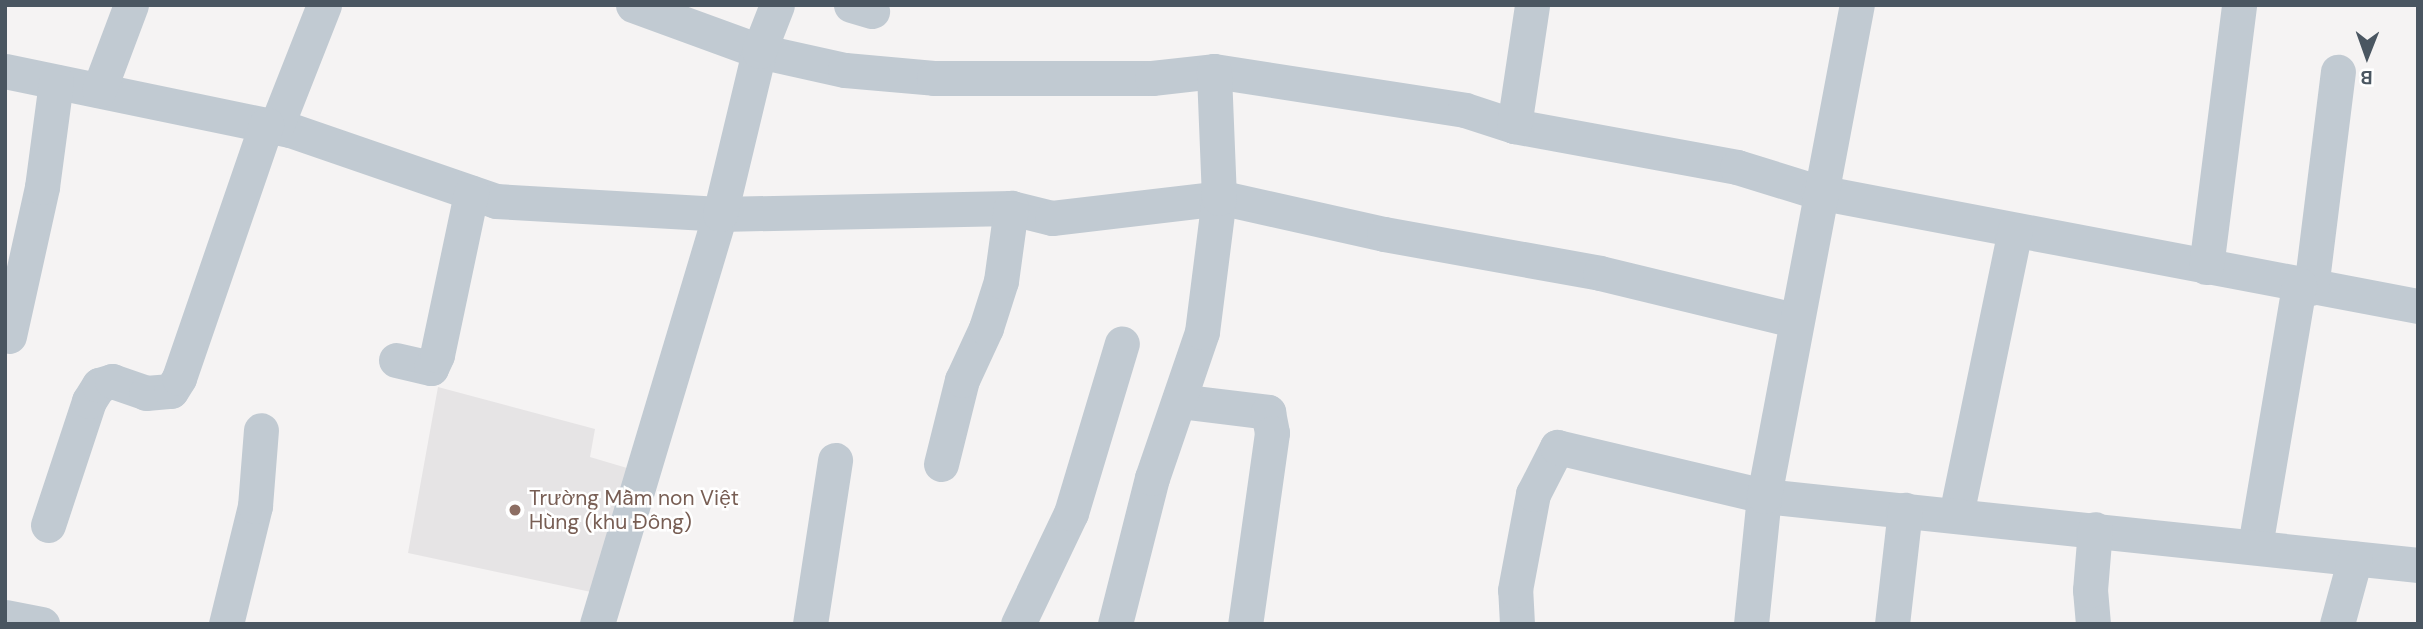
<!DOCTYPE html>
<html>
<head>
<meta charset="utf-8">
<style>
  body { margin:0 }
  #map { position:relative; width:2423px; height:629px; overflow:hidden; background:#f5f3f3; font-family:"DM Sans",sans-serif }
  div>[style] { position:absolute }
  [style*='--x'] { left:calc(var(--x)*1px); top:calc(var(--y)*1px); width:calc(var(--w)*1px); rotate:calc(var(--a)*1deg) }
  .education>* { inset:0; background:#e6e4e5 }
  .minor>* { height:35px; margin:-17.5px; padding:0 17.5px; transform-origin:17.5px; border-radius:17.5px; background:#c1cad2 }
  .dots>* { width:19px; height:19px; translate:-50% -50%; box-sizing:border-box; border:4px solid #fff; border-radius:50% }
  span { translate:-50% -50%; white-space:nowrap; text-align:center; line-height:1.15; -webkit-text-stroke:5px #fff; paint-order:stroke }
  .education-label { font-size:21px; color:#785e54 }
  .left { translate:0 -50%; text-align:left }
  .frame { position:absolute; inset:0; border:7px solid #4a5661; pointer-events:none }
  .north { position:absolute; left:2332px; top:21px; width:70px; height:70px; -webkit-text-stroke:5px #fff; paint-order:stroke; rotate:181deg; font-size:19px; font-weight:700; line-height:28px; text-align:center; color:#4a5661 }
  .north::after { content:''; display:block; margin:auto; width:24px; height:32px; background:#4a5661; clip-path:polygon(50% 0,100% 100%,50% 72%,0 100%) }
</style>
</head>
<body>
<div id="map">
  <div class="education">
    <div style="clip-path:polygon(438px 387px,595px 429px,590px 457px,627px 468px,591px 592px,408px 553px)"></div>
  </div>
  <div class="minor">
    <div style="--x:633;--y:5;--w:134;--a:20.1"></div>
    <div style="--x:759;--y:51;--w:88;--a:12.5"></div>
    <div style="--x:845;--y:70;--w:89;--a:5.1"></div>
    <div style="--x:934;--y:78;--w:218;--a:0"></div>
    <div style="--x:1152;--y:78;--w:62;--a:-6.4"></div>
    <div style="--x:1214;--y:71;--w:254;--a:8.8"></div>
    <div style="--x:1465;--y:110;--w:52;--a:18.1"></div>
    <div style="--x:1514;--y:126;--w:227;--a:10.4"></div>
    <div style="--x:1737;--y:167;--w:85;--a:17.2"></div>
    <div style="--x:1818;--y:192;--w:611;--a:10.76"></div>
    <div style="--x:851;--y:5;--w:22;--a:16"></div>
    <div style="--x:5;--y:71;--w:291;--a:11.7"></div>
    <div style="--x:290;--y:130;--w:218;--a:19"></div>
    <div style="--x:496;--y:201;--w:224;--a:3.3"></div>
    <div style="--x:720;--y:214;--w:291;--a:-1.2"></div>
    <div style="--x:1011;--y:208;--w:42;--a:13.7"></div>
    <div style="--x:1052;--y:218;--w:172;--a:-6.7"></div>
    <div style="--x:1223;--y:198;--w:165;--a:12.6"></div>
    <div style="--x:1384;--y:234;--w:219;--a:10.2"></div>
    <div style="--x:1600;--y:273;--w:201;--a:13.6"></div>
    <div style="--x:99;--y:90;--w:91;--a:-69.4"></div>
    <div style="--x:1514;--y:126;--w:122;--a:-81.5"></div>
    <div style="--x:276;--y:127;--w:131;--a:-68.5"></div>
    <div style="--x:2206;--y:267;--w:264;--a:-82.8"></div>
    <div style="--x:2311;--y:288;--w:218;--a:-82.9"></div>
    <div style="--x:9;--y:336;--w:153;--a:-77.5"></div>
    <div style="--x:42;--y:187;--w:106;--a:-82.4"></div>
    <div style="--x:396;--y:360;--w:36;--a:13"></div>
    <div style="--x:431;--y:368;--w:14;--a:-65"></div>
    <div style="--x:437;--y:355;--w:166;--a:-78.1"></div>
    <div style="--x:1179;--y:401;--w:90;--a:7"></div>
    <div style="--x:1268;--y:412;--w:21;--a:79"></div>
    <div style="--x:1272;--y:433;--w:193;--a:98"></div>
    <div style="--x:941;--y:464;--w:87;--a:-76"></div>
    <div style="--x:962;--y:380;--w:57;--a:-65.2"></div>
    <div style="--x:986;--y:328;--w:49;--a:-72.3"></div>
    <div style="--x:1001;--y:281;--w:74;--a:-82.2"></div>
    <div style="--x:1956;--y:515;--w:291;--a:-78.3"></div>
    <div style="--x:48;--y:525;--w:131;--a:-71.7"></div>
    <div style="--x:89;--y:401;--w:19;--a:-58"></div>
    <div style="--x:99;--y:385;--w:14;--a:-17"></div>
    <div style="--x:112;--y:381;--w:36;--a:19"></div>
    <div style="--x:146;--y:393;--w:25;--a:-5"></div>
    <div style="--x:171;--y:391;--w:15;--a:-58"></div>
    <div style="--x:179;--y:378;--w:268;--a:-71"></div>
    <div style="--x:2255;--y:546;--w:265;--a:-80.4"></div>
    <div style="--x:5;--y:617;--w:38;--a:11"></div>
    <div style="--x:226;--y:624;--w:122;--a:-76.2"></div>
    <div style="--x:255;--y:506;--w:76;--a:-85.5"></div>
    <div style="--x:597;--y:624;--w:428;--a:-73.3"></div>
    <div style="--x:720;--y:214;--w:168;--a:-76.5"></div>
    <div style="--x:759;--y:51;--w:49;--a:-68.6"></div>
    <div style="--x:810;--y:624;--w:166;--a:-81.3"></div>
    <div style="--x:1018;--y:624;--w:123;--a:-64.5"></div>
    <div style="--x:1071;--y:513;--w:177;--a:-73.3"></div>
    <div style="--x:1115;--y:624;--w:151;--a:-75.8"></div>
    <div style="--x:1152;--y:478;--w:154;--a:-71.1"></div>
    <div style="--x:1202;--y:332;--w:135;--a:-82.8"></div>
    <div style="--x:1219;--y:198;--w:127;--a:-92.3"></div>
    <div style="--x:1517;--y:624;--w:34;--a:-93"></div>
    <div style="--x:1515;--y:590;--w:98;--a:-79.4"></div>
    <div style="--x:1533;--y:494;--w:53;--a:-62.9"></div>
    <div style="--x:1557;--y:447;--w:213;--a:13.3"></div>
    <div style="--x:1764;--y:496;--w:658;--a:6.02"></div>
    <div style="--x:1751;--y:624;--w:129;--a:-84.2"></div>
    <div style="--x:1764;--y:496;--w:500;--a:-79.3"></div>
    <div style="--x:1892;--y:624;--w:115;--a:-83.5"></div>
    <div style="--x:2093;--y:624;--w:34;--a:-95"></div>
    <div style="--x:2090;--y:590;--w:61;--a:-85.3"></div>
    <div style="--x:2337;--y:624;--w:68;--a:-74.7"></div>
  </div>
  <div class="dots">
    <div style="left:515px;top:510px;background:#8d6e63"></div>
  </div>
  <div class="education-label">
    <span class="left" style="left:529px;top:510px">Trường Mầm non Việt<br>Hùng (khu Đông)</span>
  </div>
  <div class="frame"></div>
  <div class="north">B</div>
</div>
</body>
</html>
